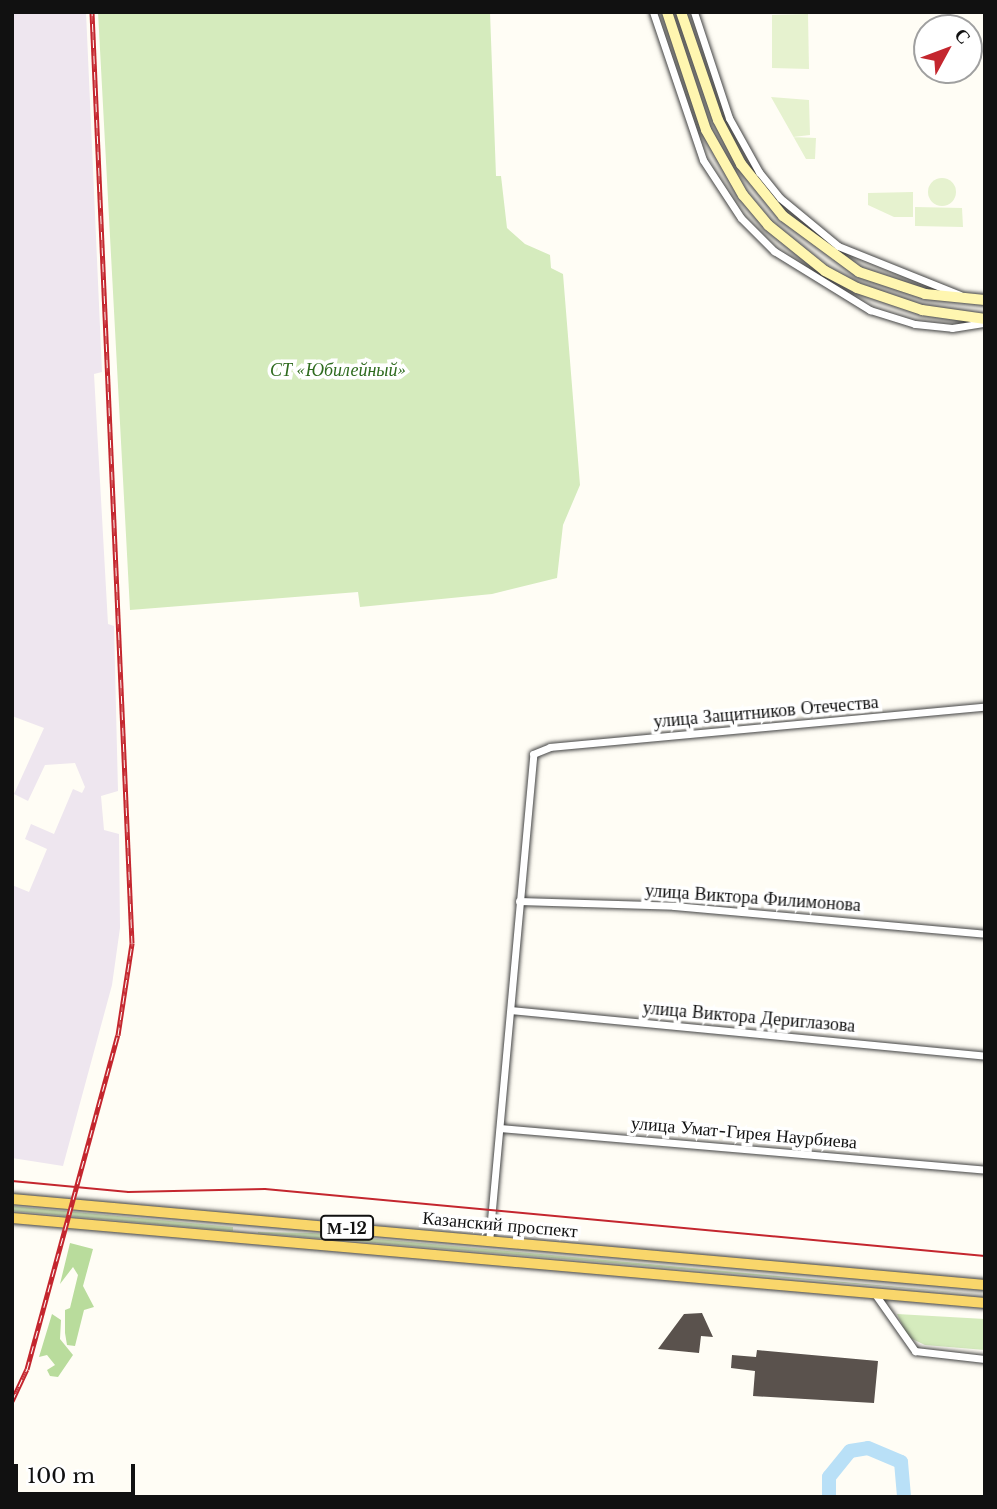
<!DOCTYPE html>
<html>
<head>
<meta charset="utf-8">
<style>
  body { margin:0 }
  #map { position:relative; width:997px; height:1509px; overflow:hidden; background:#fffdf5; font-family:"Libre Baskerville",serif }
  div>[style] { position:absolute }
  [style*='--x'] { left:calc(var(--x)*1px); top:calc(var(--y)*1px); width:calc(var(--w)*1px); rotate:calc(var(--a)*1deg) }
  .industrial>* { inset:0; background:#eee6ef }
  .green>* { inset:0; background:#d5ebbd }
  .forest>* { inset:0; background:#b9dc9c }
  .pitch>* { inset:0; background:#e6f2cf }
  .round { border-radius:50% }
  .river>* { height:14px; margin:-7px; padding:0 7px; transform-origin:7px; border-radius:7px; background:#b9e0f7 }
  .building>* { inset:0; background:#5a524d }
  .roads { filter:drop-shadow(0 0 2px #444) drop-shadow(0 0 2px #444) }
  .street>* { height:7px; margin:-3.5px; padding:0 3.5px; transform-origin:3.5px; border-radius:3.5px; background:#fff }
  .secondary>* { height:10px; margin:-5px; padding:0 5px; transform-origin:5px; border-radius:5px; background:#fff6b0 }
  .primary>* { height:10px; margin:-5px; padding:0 5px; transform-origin:5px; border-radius:5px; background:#f9d66b }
  .tram>* { height:2px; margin:-1px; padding:0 1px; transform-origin:1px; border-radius:1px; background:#c4262e }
  .rail>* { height:5px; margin-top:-2.5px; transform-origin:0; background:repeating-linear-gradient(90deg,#fff 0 8px,#c4262e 0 16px); box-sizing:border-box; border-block:2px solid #c4262e }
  span { translate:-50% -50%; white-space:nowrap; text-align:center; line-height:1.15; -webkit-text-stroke:7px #fff; paint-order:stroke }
  .shield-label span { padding:2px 5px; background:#fff; border:2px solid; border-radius:5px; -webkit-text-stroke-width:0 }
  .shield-label { font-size:16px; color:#111; font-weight:700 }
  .park-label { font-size:18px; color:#2f6b1f; font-style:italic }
  .street-label { font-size:18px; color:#111 }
  .frame { position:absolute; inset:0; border:14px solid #111; pointer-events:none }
  .north { position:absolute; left:913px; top:14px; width:70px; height:70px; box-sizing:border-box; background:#fff; border:2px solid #a0a0a0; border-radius:50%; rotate:49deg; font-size:19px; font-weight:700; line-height:28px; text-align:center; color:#111 }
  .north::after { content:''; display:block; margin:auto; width:24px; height:32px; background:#c4262e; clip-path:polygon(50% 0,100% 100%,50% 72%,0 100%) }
  .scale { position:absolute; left:14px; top:1464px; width:121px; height:32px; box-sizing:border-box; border:4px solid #111; border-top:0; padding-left:9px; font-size:21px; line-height:24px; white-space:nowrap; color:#111; -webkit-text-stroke:5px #fff; paint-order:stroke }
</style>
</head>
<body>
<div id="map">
  <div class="industrial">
    <div style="clip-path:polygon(12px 12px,86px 12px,102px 372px,94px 374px,108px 624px,114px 626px,118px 791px,101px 796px,104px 830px,119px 834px,120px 928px,112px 985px,63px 1166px,12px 1158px,12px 885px,29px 892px,47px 849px,25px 839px,31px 824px,54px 834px,73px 789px,82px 793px,85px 787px,75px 763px,45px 765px,28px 801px,14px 794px,44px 728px,12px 716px)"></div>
  </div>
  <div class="green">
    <div style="clip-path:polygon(98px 12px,490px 12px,496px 176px,501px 176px,507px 228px,525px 244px,550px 255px,551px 268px,563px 274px,580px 485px,563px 525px,557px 578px,492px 594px,360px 607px,358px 592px,130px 610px)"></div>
    <div style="clip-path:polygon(12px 1206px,233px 1227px,233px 1231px,12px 1211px)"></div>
    <div style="clip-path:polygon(258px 1232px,312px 1233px,985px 1295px,258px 1233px)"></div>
    <div style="clip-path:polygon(897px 1314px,985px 1319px,985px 1350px,925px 1345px,908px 1337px)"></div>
  </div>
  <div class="forest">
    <div style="clip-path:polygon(70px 1243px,93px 1249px,83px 1286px,94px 1307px,84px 1310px,75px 1346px,67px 1345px,65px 1333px,65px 1310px,70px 1308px,78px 1275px,73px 1267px,60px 1284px)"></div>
    <div style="clip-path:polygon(52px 1314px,61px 1320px,60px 1339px,73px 1355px,58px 1377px,50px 1376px,47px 1370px,55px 1365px,47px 1355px,39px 1357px)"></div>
  </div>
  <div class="pitch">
    <div style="clip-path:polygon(808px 14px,809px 69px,772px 68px,772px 15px)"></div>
    <div style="clip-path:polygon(771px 97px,809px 100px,810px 135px,793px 137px,816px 138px,815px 159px,806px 159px)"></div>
    <div class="round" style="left:928px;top:178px;width:28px;height:28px"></div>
    <div style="clip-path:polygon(913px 192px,913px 217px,894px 217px,868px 205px,868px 193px)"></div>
    <div style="clip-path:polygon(915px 207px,962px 208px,963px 227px,915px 226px)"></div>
  </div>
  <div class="river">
    <div style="--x:829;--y:1497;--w:20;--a:-90"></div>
    <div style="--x:829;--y:1477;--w:33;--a:-51"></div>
    <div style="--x:850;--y:1451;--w:18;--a:-9"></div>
    <div style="--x:868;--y:1448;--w:36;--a:23"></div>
    <div style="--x:901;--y:1462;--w:35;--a:85"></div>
  </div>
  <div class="building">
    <div style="clip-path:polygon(702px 1313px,713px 1337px,701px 1336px,699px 1353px,658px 1349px,684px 1314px)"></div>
    <div style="clip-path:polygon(757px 1350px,878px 1361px,874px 1403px,753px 1396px,755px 1371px,731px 1368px,732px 1355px,756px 1357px)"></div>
  </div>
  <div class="roads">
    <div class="street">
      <div style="--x:653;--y:12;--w:156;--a:71.3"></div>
      <div style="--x:703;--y:160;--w:69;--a:56.8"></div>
      <div style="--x:741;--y:218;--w:47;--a:45"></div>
      <div style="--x:774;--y:251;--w:113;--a:31.6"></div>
      <div style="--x:870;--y:310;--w:47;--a:17.3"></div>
      <div style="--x:915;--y:324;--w:37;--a:6"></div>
      <div style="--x:952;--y:328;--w:33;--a:-9"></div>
      <div style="--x:694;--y:12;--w:112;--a:71.7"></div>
      <div style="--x:729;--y:118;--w:62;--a:60.9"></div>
      <div style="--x:759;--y:172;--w:33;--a:51"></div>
      <div style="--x:780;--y:198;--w:75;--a:39.6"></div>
      <div style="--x:838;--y:246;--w:131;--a:21.9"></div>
      <div style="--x:519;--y:901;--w:155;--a:1.8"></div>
      <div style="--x:674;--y:906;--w:312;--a:5.1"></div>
      <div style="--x:511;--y:1010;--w:476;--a:5.5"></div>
      <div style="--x:500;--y:1128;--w:487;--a:4.9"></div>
      <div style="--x:489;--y:1242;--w:490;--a:-84.8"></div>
      <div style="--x:533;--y:754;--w:18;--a:-22"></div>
      <div style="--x:550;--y:747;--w:437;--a:-5.3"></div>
      <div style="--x:875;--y:1294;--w:70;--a:54.9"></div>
      <div style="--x:915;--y:1351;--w:70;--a:6.5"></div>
    </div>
    <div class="secondary">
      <div style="--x:667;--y:12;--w:124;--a:71.7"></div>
      <div style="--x:706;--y:130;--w:75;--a:60.4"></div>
      <div style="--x:743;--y:195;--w:39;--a:50"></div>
      <div style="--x:768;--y:225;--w:73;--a:38.9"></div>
      <div style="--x:825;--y:271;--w:36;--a:28"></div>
      <div style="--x:857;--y:288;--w:69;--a:18.7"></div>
      <div style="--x:922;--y:310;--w:64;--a:8.1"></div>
      <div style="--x:681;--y:12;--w:114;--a:71.1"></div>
      <div style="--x:718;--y:120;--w:50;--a:62.4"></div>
      <div style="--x:741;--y:164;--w:67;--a:51.1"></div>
      <div style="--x:783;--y:216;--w:94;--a:36.4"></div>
      <div style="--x:859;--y:272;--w:70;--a:18.4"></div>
      <div style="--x:925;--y:294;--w:60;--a:5.7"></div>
    </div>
    <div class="primary">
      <div style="--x:12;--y:1199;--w:977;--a:5.05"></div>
      <div style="--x:12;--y:1218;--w:977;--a:4.99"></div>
    </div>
  </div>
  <div class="tram">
    <div style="--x:12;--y:1181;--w:117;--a:5.4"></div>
    <div style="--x:128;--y:1192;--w:137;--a:-1.3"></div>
    <div style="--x:265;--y:1189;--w:723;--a:5.32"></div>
  </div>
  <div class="rail">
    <div style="--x:12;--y:1401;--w:35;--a:-65"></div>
    <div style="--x:27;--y:1369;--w:346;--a:-74.8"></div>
    <div style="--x:118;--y:1035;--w:93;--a:-81.3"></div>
    <div style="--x:132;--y:943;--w:932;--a:-92.46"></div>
  </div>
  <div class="shield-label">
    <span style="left:347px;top:1228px">М-12</span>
  </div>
  <div class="park-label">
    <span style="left:338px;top:370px">СТ «Юбилейный»</span>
  </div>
  <div class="street-label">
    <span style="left:766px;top:712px;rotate:-5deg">улица Защитников Отечества</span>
    <span style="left:753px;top:898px;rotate:4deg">улица Виктора Филимонова</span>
    <span style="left:749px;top:1017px;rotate:5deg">улица Виктора Дериглазова</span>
    <span style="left:744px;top:1133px;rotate:5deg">улица Умат-Гирея Наурбиева</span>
    <span style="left:500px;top:1225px;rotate:5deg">Казанский проспект</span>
  </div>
  <div class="frame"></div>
  <div class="north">С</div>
  <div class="scale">100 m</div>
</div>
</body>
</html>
